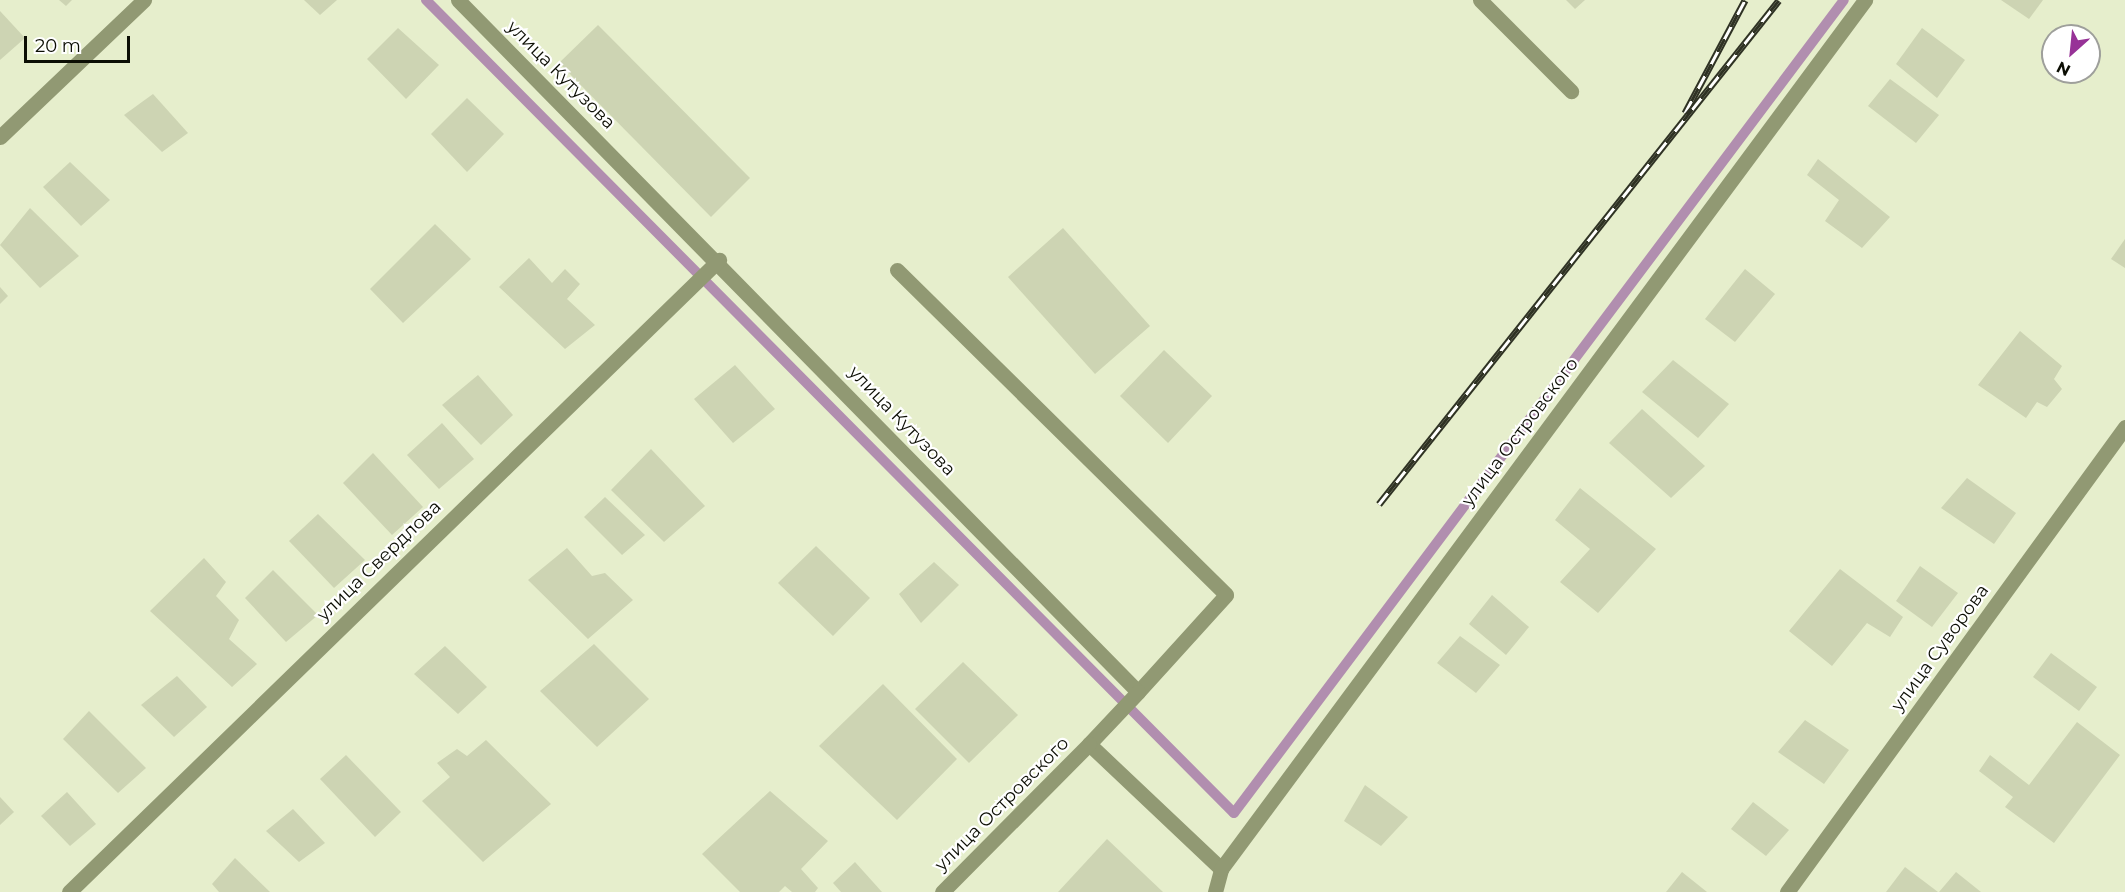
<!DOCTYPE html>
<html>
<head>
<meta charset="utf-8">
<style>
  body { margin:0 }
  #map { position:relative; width:2125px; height:892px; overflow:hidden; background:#e6eecc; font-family:Montserrat,sans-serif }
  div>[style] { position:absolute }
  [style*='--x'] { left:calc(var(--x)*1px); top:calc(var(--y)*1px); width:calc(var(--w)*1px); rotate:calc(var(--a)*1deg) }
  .stream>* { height:10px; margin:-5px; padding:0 5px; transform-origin:5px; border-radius:5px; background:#b18eaf }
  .building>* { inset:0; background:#cdd4b3 }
  .service>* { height:15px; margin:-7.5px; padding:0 7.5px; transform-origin:7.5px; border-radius:7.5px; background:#919973 }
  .minor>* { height:15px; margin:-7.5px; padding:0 7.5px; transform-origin:7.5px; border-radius:7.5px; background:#919973 }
  .rail>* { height:7px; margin-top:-3.5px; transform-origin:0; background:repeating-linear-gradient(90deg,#fff 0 14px,#2f3224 0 28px); box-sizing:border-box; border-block:2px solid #2f3224 }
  span { translate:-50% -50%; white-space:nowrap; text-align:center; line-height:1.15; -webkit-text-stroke:4.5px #fff; paint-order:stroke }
  .street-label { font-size:18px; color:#0c0e04 }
  .north { position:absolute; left:2041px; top:24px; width:60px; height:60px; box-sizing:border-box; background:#fff; border:2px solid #9e9f9b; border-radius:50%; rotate:207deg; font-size:16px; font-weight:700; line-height:24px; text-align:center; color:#0c0e04 }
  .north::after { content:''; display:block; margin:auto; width:21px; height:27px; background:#973297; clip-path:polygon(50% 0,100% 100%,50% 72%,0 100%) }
  .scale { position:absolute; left:24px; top:36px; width:106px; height:27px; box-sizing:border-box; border:3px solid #0c0e04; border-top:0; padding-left:8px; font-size:18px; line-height:21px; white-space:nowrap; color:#0c0e04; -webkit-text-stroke:4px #fff; paint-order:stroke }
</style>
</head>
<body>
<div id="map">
  <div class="stream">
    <div style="--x:426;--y:0;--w:1146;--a:45.18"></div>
    <div style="--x:1234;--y:813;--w:1016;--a:-53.12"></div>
  </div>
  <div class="building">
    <div style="clip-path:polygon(59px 0,72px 0,66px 6px)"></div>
    <div style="clip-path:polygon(304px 0,337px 0,320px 15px)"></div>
    <div style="clip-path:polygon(1566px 0,1585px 0,1575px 9px)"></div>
    <div style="clip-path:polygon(2001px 0,2043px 0,2029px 19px)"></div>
    <div style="clip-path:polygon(0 11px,25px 38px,0 60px)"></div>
    <div style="clip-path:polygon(598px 25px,750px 178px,711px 217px,559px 63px)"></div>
    <div style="clip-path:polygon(398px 28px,439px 65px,406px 99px,367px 59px)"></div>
    <div style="clip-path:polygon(1922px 28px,1965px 60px,1937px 98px,1896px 64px)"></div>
    <div style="clip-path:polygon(1890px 79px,1939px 115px,1916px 143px,1868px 106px)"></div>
    <div style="clip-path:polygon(153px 94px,188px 133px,162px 152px,124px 115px)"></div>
    <div style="clip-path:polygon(467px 98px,504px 134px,467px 172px,431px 134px)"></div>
    <div style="clip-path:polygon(1818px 159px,1890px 217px,1862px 248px,1825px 221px,1839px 200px,1807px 175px)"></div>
    <div style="clip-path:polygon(70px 162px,110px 200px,81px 226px,43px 187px)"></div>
    <div style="clip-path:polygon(30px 208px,79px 256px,40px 288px,0 245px)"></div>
    <div style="clip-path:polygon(435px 224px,471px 259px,403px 323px,370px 289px)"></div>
    <div style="clip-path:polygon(1063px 228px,1150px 326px,1095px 374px,1008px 277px)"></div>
    <div style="clip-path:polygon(2125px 239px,2125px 268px,2111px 259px)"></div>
    <div style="clip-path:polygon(529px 258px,552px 283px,565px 269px,580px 284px,567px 299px,595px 325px,565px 349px,499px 287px)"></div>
    <div style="clip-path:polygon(1745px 269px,1775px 294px,1735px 342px,1705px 319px)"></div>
    <div style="clip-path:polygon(0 287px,8px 296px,0 304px)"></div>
    <div style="clip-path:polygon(2020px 331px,2062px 366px,2054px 379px,2062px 389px,2047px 407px,2037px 402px,2026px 418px,1978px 385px)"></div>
    <div style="clip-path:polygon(1164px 350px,1212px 396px,1168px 443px,1120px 396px)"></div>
    <div style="clip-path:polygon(1673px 360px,1729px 404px,1698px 438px,1642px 392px)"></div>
    <div style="clip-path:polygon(735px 365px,775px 409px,733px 443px,694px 399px)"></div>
    <div style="clip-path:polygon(478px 375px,513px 415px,481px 445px,442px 405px)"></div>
    <div style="clip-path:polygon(1642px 409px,1705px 466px,1671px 498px,1609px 443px)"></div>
    <div style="clip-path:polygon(442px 423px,474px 459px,439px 489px,407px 455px)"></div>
    <div style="clip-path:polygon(651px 449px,705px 506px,664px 542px,611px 490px)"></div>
    <div style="clip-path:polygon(373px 453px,423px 507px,392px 535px,343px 483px)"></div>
    <div style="clip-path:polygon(1967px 478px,2016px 513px,1994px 544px,1941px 508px)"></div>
    <div style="clip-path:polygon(1580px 488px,1656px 549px,1598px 613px,1560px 582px,1590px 549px,1555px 520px)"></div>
    <div style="clip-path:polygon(605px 497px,645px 535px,622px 555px,584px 517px)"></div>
    <div style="clip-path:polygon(318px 514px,365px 560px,334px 588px,289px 541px)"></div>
    <div style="clip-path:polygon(816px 546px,870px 598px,833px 636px,778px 583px)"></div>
    <div style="clip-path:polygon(567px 548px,592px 576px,605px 573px,633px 600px,588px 639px,528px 580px)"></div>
    <div style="clip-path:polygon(204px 558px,226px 582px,216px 596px,239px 620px,229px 639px,257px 664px,232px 687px,150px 611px)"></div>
    <div style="clip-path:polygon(934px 562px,959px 585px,921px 623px,899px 594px)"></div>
    <div style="clip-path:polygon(1920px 566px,1958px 593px,1932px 627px,1896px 601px)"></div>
    <div style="clip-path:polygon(1840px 569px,1903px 617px,1890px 637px,1867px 623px,1832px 666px,1789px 631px)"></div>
    <div style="clip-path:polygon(273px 570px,318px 615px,286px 642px,245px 598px)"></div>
    <div style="clip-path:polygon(1492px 595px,1529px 627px,1506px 655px,1469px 624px)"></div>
    <div style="clip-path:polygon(1460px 636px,1500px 665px,1476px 693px,1437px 663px)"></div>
    <div style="clip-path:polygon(594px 644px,649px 699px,597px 747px,540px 691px)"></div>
    <div style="clip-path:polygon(445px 646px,487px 687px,458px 714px,414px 674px)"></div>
    <div style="clip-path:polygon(2051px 653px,2097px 687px,2079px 711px,2033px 677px)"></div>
    <div style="clip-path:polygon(963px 662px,1018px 715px,969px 763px,915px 709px)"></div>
    <div style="clip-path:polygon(177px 676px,207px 707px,174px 737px,141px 705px)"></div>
    <div style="clip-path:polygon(883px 684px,957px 759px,897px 820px,819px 746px)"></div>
    <div style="clip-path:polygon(89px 711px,146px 768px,118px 793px,63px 739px)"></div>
    <div style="clip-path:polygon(1805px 720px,1849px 750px,1824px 784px,1778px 752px)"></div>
    <div style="clip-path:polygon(2077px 722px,2120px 755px,2054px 843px,2005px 807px,2013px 797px,1979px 771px,1990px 755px,2029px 785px)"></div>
    <div style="clip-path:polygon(486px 740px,551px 804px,483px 862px,422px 801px,450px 777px,437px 763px,457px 749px,467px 756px)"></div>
    <div style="clip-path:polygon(346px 755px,401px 812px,375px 837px,320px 779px)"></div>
    <div style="clip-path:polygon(1365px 785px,1408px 817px,1381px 846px,1344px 821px)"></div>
    <div style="clip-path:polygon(770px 791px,828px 841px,801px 869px,818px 888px,815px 892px,792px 892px,785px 886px,779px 892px,740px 892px,702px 854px)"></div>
    <div style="clip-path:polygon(67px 792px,96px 824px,70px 846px,41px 816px)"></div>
    <div style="clip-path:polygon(0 797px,14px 812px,0 825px)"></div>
    <div style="clip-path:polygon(1753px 802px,1789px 830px,1766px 856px,1731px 829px)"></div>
    <div style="clip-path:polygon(293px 809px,325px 843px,299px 862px,266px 831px)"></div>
    <div style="clip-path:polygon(1107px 839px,1163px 892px,1058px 892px)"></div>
    <div style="clip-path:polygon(235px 858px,270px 892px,219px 892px,212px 884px)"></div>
    <div style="clip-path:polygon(855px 862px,882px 892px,841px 892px,833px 883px)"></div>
    <div style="clip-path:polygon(1905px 867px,1938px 892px,1886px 892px)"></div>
    <div style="clip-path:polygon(1682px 872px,1707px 892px,1666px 892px)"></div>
    <div style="clip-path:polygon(1956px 872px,1981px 892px,1939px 892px)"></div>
  </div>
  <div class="service">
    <div style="--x:1480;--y:0;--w:129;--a:45"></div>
    <div style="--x:897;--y:270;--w:462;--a:44.6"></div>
    <div style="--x:1226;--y:595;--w:131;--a:132.2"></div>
  </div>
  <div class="minor">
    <div style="--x:458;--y:0;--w:970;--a:45.5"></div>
    <div style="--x:1138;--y:692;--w:71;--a:133.3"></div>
    <div style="--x:1089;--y:744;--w:182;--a:43.4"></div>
    <div style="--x:0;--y:137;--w:199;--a:-43.6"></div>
    <div style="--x:69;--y:892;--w:907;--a:-44.2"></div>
    <div style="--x:942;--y:892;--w:209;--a:-45.2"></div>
    <div style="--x:1215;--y:892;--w:24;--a:-75"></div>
    <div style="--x:1221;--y:869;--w:1082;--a:-53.46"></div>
    <div style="--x:1787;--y:892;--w:575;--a:-53.99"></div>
  </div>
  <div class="rail">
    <div style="--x:1685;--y:113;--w:128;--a:-62"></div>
    <div style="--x:1379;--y:504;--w:643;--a:-51.56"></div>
  </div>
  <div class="street-label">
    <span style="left:561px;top:75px;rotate:45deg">улица Кутузова</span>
    <span style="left:902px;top:421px;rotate:46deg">улица Кутузова</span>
    <span style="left:1520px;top:432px;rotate:-53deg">улица Островского</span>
    <span style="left:379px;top:561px;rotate:-44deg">улица Свердлова</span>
    <span style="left:1940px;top:648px;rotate:-54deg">улица Суворова</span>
    <span style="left:1002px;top:804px;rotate:-45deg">улица Островского</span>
  </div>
  <div class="north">N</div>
  <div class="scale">20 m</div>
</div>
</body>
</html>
